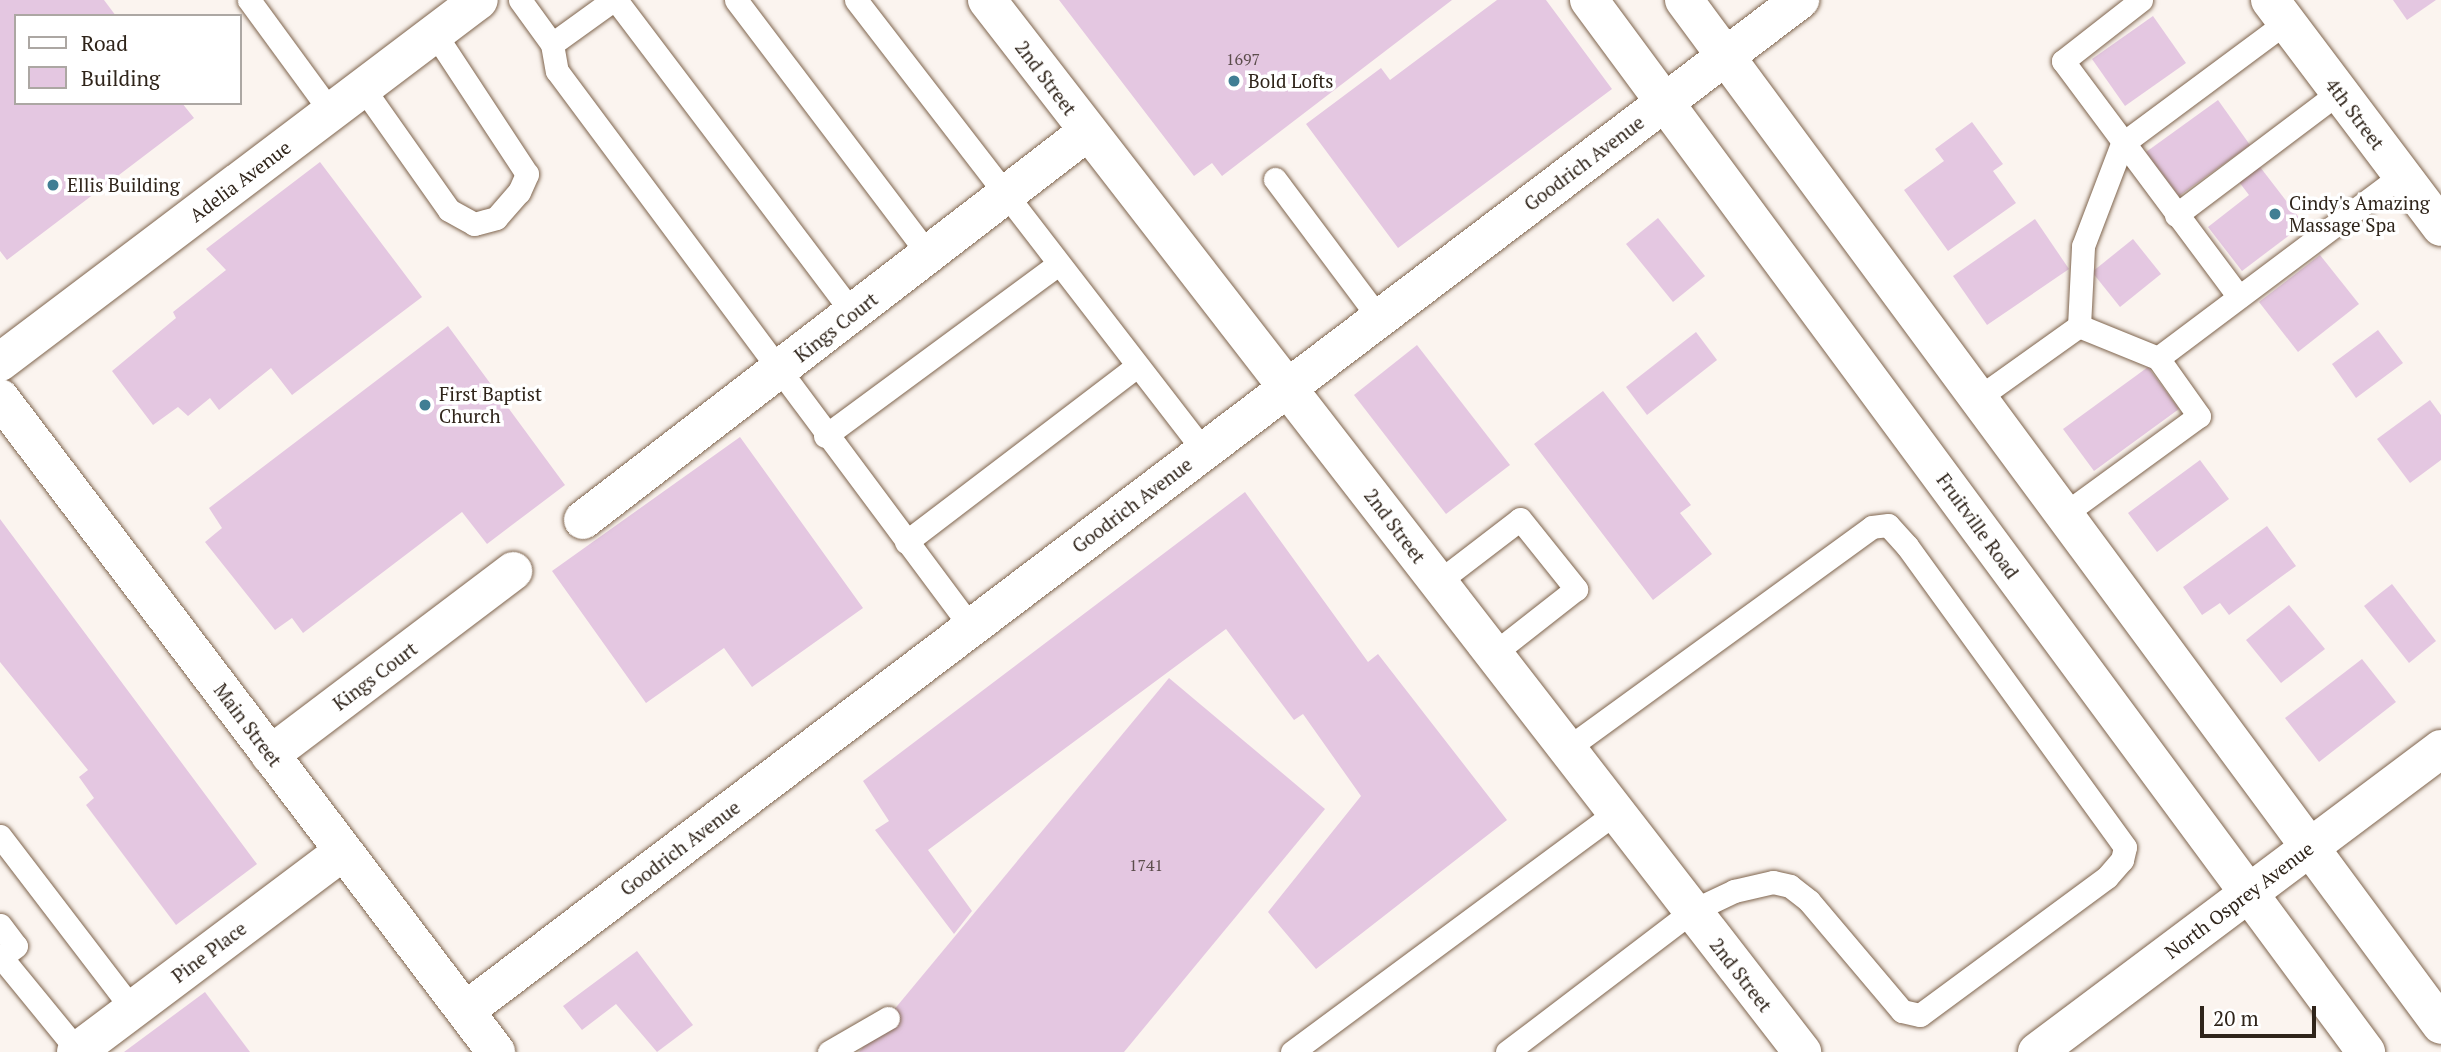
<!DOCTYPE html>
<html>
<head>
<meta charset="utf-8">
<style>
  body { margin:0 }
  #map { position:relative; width:2441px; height:1052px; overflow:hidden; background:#fbf4ef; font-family:"PT Serif",serif }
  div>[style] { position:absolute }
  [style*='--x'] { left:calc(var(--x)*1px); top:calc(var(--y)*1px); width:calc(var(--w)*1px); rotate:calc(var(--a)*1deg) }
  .building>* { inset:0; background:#e4c7e1 }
  .roads { filter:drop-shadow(0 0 2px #7f654e) drop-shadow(0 0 2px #7f654e) }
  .lane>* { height:23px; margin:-11.5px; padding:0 11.5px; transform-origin:11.5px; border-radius:11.5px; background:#fff }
  .street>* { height:38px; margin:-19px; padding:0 19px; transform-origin:19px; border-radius:19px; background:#fff }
  .secondary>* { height:38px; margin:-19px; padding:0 19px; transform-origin:19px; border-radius:19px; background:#fff }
  .primary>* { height:38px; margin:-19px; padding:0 19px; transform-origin:19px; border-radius:19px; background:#fff }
  .dots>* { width:19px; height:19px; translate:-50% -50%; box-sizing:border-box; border:4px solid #fff; border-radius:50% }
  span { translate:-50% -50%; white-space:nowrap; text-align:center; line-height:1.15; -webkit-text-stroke:7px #fff; paint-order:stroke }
  .number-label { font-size:16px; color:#5c4d4c }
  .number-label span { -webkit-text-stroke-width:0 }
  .street-label { font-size:19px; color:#2f241a }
  .poi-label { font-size:19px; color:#2f241a }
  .left { translate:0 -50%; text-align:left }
  .legend { position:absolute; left:14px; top:14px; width:228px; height:91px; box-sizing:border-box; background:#fff; border:2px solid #aca7a3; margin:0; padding:9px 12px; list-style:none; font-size:21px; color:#2f241a }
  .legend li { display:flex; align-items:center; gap:14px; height:35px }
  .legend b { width:35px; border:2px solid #aca7a3 }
  .scale { position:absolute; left:2200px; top:1006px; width:116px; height:32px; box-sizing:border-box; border:4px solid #2f241a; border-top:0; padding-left:9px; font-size:21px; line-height:24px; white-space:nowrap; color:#2f241a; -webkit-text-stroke:5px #fff; paint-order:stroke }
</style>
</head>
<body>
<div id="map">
  <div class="building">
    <div style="clip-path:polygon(0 0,104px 0,116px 16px,16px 16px,16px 103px,182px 103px,194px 118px,7px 260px,0 251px)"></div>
    <div style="clip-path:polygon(1059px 0,1452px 0,1222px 176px,1212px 163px,1194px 176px)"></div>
    <div style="clip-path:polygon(1497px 0,1546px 0,1612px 89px,1398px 248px,1306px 124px,1381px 68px,1390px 80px)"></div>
    <div style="clip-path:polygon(2393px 0,2436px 0,2407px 20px)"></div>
    <div style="clip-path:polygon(2153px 16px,2186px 63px,2125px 106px,2092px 59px)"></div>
    <div style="clip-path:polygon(2218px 100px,2250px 145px,2179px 196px,2146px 152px)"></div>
    <div style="clip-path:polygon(1972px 122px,2003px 164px,1993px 171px,2016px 203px,1948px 251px,1904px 190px,1944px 161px,1935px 149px)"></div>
    <div style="clip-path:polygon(320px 162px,422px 297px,292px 395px,271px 368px,219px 410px,210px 398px,188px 416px,178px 407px,153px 425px,112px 371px,176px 318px,173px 312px,226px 270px,206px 249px)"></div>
    <div style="clip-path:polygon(2257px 163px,2304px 224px,2242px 271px,2208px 227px,2249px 195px,2236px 178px)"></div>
    <div style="clip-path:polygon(1658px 218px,1705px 276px,1673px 302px,1626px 244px)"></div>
    <div style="clip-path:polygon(2035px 219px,2069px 269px,1987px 325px,1953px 276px)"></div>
    <div style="clip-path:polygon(2133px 239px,2161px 274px,2120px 307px,2092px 272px)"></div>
    <div style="clip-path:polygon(2320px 255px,2359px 304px,2298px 352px,2259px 302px)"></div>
    <div style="clip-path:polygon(448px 326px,565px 485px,487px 544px,462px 512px,303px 633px,292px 618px,275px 630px,205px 542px,222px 528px,209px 508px)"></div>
    <div style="clip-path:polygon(2378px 330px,2403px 363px,2356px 398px,2332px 364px)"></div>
    <div style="clip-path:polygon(1696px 332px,1717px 360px,1647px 415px,1626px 387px)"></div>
    <div style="clip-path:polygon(1417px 345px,1510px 465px,1446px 514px,1354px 395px)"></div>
    <div style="clip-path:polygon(2148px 367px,2179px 409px,2094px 471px,2063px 429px)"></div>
    <div style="clip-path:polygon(1603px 391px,1691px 505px,1680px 513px,1712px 554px,1653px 600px,1534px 444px)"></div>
    <div style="clip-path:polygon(2430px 400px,2441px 415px,2441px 460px,2410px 483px,2377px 439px)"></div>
    <div style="clip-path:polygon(740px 437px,863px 608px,752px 687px,724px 648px,646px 703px,552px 571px)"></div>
    <div style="clip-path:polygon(2200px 460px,2229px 499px,2157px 552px,2128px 513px)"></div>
    <div style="clip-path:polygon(1245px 492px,1368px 662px,1378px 654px,1507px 820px,1316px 969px,1268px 912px,1361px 796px,1303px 714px,1294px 720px,1226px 629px,928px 850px,972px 911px,954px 934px,875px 830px,889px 821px,863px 781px)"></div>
    <div style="clip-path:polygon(0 519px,257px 864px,176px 925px,86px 805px,94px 798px,79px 777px,88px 770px,0 662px)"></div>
    <div style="clip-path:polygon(2267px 526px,2296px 566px,2229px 615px,2220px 603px,2202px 615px,2183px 587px)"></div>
    <div style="clip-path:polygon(2392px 584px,2436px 641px,2409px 663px,2364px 606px)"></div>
    <div style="clip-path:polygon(2289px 605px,2325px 649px,2281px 683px,2246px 640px)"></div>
    <div style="clip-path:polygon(2362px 659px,2396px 702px,2319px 762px,2285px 718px)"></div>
    <div style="clip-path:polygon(1169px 678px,1325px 809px,1124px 1052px,859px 1052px)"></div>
    <div style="clip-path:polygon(637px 951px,693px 1025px,657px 1052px,616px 1004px,582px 1030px,563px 1006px)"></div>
    <div style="clip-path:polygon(205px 992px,250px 1052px,124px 1052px)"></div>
  </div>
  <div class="roads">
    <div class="lane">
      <div style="--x:249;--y:0;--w:139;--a:53.8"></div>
      <div style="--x:520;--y:0;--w:54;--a:54"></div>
      <div style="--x:552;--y:44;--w:75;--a:-35.8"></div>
      <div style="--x:616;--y:0;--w:393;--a:52.9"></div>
      <div style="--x:736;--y:0;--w:320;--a:52.9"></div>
      <div style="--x:856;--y:0;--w:570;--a:52.35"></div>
      <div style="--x:2141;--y:0;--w:99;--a:142"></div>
      <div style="--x:2063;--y:61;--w:294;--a:53.3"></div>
      <div style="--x:552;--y:44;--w:27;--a:80"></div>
      <div style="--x:557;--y:71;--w:693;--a:53.33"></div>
      <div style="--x:363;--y:88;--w:149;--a:54.8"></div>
      <div style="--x:449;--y:210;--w:29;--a:29"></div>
      <div style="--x:474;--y:224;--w:23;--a:-15"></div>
      <div style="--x:496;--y:218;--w:35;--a:-49"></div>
      <div style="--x:519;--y:192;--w:20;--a:-66"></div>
      <div style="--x:527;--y:174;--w:168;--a:-123.3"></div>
      <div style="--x:1275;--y:179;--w:174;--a:53.2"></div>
      <div style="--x:2176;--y:215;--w:204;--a:-37"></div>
      <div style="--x:2079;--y:326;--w:80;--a:-87.1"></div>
      <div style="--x:2083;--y:246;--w:109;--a:-69.1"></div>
      <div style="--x:2122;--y:144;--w:204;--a:-36.6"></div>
      <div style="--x:1978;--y:398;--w:124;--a:-35.5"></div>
      <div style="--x:2079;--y:326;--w:85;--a:22.1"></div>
      <div style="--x:2158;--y:358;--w:305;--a:-36.9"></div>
      <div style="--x:825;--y:436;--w:290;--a:-36.4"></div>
      <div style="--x:2063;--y:515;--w:168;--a:-36.1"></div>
      <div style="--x:2199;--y:416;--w:71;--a:-125.3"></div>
      <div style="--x:906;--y:542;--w:289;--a:-37.3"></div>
      <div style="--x:1438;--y:582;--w:103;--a:-37.5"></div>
      <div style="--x:1520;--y:519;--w:90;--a:51.3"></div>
      <div style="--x:1576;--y:589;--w:105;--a:141.9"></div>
      <div style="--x:0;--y:836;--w:219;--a:52.6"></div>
      <div style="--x:0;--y:925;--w:26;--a:53"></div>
      <div style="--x:16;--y:946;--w:20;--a:143"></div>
      <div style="--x:1;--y:957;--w:122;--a:50.7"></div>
      <div style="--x:829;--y:1052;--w:68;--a:-30"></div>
      <div style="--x:1292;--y:1052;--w:402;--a:-36.5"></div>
      <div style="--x:1507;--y:1052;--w:233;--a:-37.3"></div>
      <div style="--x:1692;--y:911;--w:47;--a:-25.5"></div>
      <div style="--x:1734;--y:891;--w:40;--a:-13"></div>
      <div style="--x:1773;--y:882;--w:17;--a:13"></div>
      <div style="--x:1790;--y:886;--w:24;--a:38"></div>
      <div style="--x:1809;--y:901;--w:144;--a:49.8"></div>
      <div style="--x:1902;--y:1011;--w:18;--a:13"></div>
      <div style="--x:1920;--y:1015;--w:232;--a:-36.4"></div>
      <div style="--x:2107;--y:877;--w:23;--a:-49"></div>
      <div style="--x:2122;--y:860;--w:13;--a:-77"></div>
      <div style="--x:2125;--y:847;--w:372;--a:-125.9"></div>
      <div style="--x:1907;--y:546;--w:28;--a:-132"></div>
      <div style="--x:1888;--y:525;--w:16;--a:173"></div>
      <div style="--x:1872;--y:527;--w:378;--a:144"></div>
    </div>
    <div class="street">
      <div style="--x:987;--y:0;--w:1331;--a:52.23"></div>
      <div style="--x:2270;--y:0;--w:284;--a:53"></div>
      <div style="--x:0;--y:362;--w:600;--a:-37.08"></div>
      <div style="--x:583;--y:520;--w:636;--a:-37.59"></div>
      <div style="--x:270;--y:755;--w:305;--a:-37.1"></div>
      <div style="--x:465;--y:1011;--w:1675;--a:-37.14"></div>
      <div style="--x:76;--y:1052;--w:333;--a:-36.9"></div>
    </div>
    <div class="secondary">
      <div style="--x:0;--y:398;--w:821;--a:52.82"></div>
      <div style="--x:2037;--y:1052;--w:505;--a:-36.87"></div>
    </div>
    <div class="primary">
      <div style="--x:1589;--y:0;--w:1308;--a:53.55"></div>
      <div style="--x:1684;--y:0;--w:1274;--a:53.55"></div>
    </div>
  </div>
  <div class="dots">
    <div style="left:1234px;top:81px;background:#407e94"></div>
    <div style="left:53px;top:185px;background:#407e94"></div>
    <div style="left:2275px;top:214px;background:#407e94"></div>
    <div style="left:425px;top:405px;background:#407e94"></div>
  </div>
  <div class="number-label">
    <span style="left:1243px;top:59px">1697</span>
    <span style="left:1146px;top:865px">1741</span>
  </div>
  <div class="street-label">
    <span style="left:1046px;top:78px;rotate:53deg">2nd Street</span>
    <span style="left:2355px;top:114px;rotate:53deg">4th Street</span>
    <span style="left:1584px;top:163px;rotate:-37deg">Goodrich Avenue</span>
    <span style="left:240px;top:181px;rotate:-37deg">Adelia Avenue</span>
    <span style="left:836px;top:327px;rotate:-38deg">Kings Court</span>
    <span style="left:1132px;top:505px;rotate:-37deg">Goodrich Avenue</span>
    <span style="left:1395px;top:526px;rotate:53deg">2nd Street</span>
    <span style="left:1978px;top:526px;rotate:54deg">Fruitville Road</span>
    <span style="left:375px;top:676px;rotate:-37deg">Kings Court</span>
    <span style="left:248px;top:725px;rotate:53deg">Main Street</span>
    <span style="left:680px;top:848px;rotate:-37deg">Goodrich Avenue</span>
    <span style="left:2239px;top:900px;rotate:-37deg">North Osprey Avenue</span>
    <span style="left:209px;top:952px;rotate:-37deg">Pine Place</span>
    <span style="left:1741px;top:975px;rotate:52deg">2nd Street</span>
  </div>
  <div class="poi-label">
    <span class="left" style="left:1248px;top:81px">Bold Lofts</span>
    <span class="left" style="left:67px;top:185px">Ellis Building</span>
    <span class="left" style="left:2289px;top:214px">Cindy's Amazing<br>Massage Spa</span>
    <span class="left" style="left:439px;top:405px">First Baptist<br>Church</span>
  </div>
  <ul class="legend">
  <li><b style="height:9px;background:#fff"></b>Road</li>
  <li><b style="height:19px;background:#e4c7e1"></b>Building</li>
  </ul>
  <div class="scale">20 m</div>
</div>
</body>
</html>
